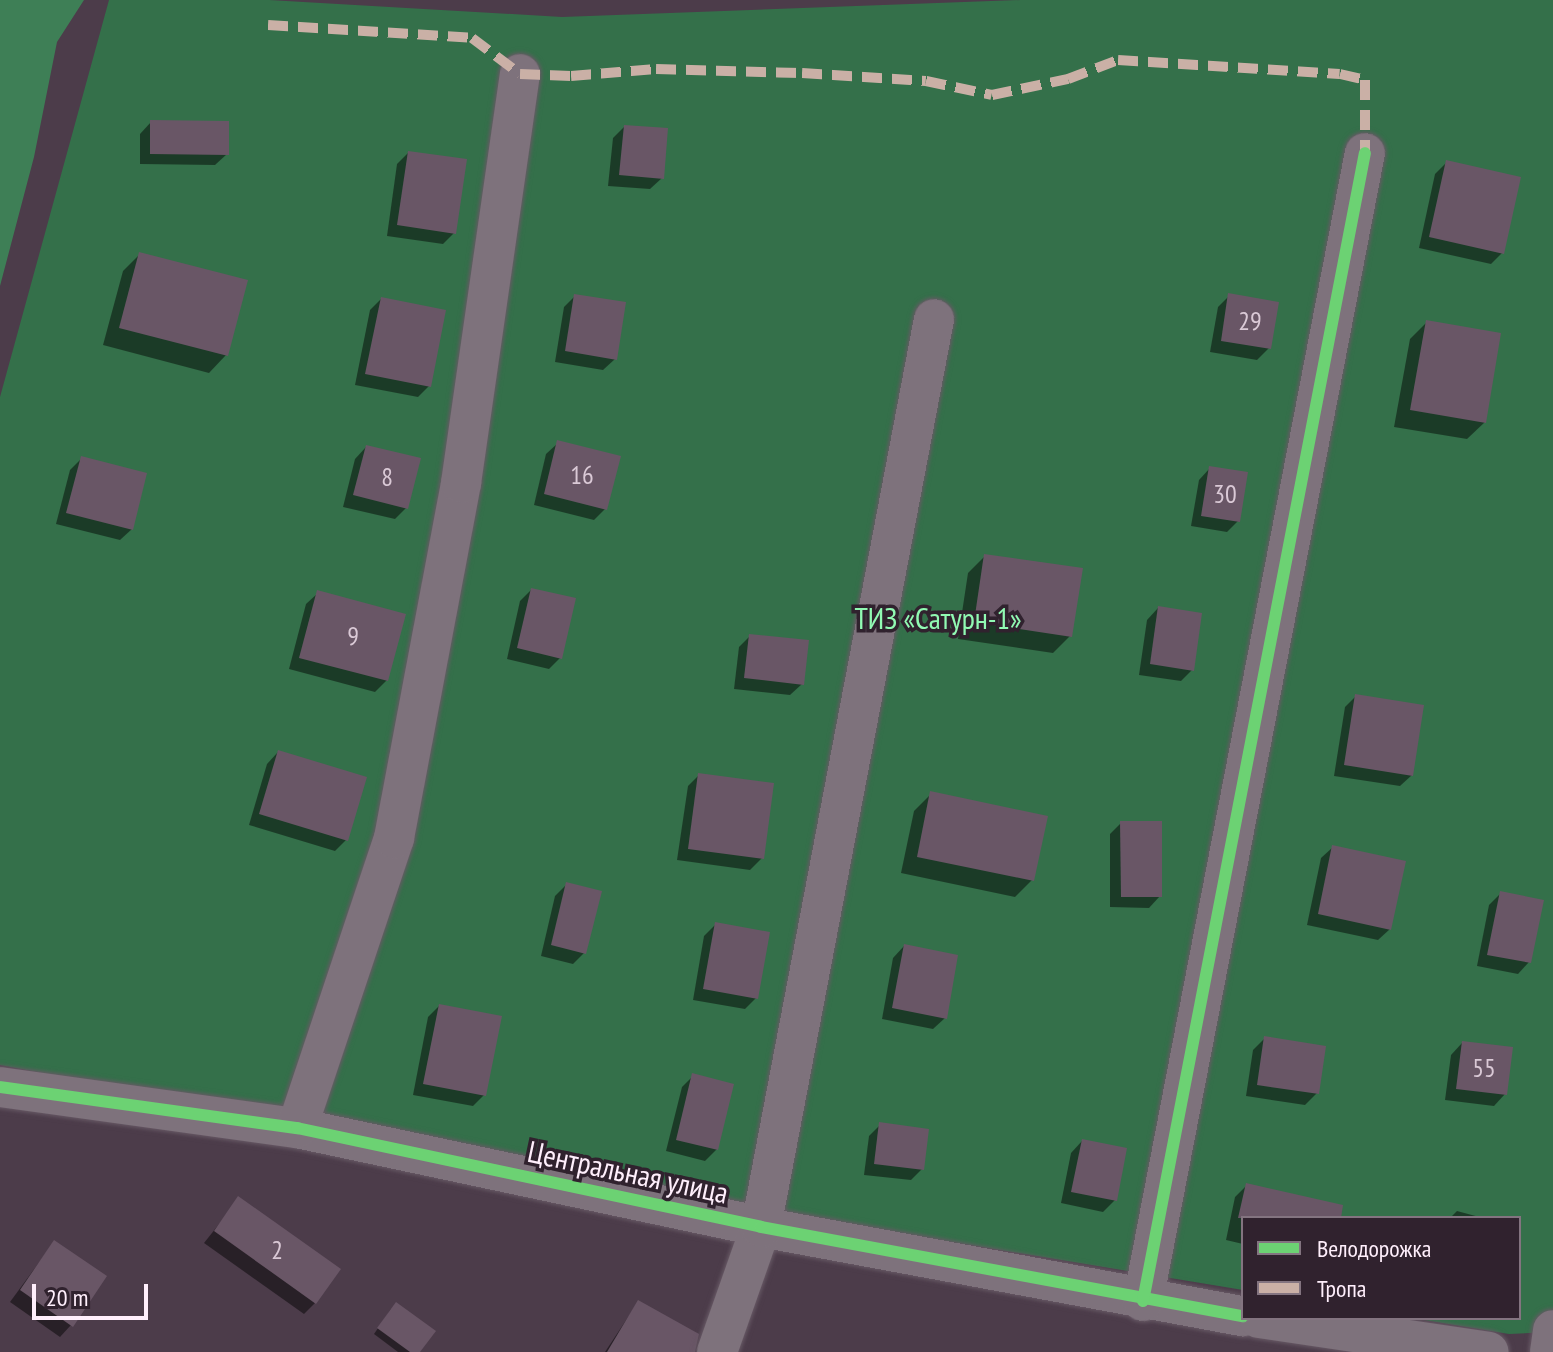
<!DOCTYPE html>
<html>
<head>
<meta charset="utf-8">
<style>
  body { margin:0 }
  #map { position:relative; width:1553px; height:1352px; overflow:hidden; background:#4c3c4a; font-family:"PT Sans Narrow",sans-serif }
  div>[style] { position:absolute }
  [style*='--x'] { left:calc(var(--x)*1px); top:calc(var(--y)*1px); width:calc(var(--w)*1px); rotate:calc(var(--a)*1deg) }
  .green>* { inset:0; background:#34704a }
  .forest>* { inset:0; background:#3e7f56 }
  .shadow>* { inset:0; background:#0007 }
  .building>* { inset:0; background:#695666 }
  .roads { filter:drop-shadow(0 0 2px #675965) drop-shadow(0 0 2px #675965) }
  .minor>* { height:40px; margin:-20px; padding:0 20px; transform-origin:20px; border-radius:20px; background:#7e727c }
  .quiet>* { height:10px; margin-top:-5px; transform-origin:0; background:repeating-linear-gradient(90deg,#cab0a6 0 20px,transparent 0 30px) }
  .cycleway>* { height:12px; margin:-6px; padding:0 6px; transform-origin:6px; border-radius:6px; background:#6cd273 }
  span { translate:-50% -50%; white-space:nowrap; text-align:center; line-height:1.15; -webkit-text-stroke:7px #30222e; paint-order:stroke }
  .number-label { font-size:26px; color:#dac9d6 }
  .number-label span { -webkit-text-stroke-width:0 }
  .park-label { font-size:30px; color:#91fab3 }
  .street-label { font-size:30px; color:#ffeffc }
  .legend { position:absolute; left:1241px; top:1216px; width:280px; height:104px; box-sizing:border-box; background:#30222e; border:2px solid #837480; margin:0; padding:10px 14px; list-style:none; font-size:24px; color:#ffeffc }
  .legend li { display:flex; align-items:center; gap:16px; height:40px }
  .legend b { width:40px; border:2px solid #837480 }
  .scale { position:absolute; left:32px; top:1284px; width:116px; height:36px; box-sizing:border-box; border:4px solid #ffeffc; border-top:0; padding-left:10px; font-size:24px; line-height:28px; white-space:nowrap; color:#ffeffc; -webkit-text-stroke:6px #30222e; paint-order:stroke }
</style>
</head>
<body>
<div id="map">
  <div class="green">
    <div style="clip-path:polygon(109px 0,269px 0,562px 17px,1021px 0,1553px 0,1553px 1332px,1509px 1334px,1412px 1318px,1519px 1318px,1519px 1218px,1243px 1218px,1243px 1290px,806px 1218px,0 1065px,0 397px)"></div>
  </div>
  <div class="forest">
    <div style="clip-path:polygon(0 0,84px 0,57px 42px,34px 157px,0 286px)"></div>
  </div>
  <div class="shadow">
    <div style="clip-path:polygon(151px 122px,227px 154px,215px 165px,140px 164px,140px 134px)"></div>
    <div style="clip-path:polygon(624px 127px,662px 178px,650px 189px,608px 186px,613px 138px)"></div>
    <div style="clip-path:polygon(408px 153px,454px 233px,443px 244px,387px 236px,397px 164px)"></div>
    <div style="clip-path:polygon(1447px 162px,1502px 253px,1491px 264px,1419px 248px,1435px 174px)"></div>
    <div style="clip-path:polygon(140px 254px,226px 355px,209px 373px,103px 345px,123px 271px)"></div>
    <div style="clip-path:polygon(575px 296px,615px 359px,603px 370px,555px 362px,564px 307px)"></div>
    <div style="clip-path:polygon(1229px 296px,1269px 348px,1257px 360px,1210px 352px,1218px 307px)"></div>
    <div style="clip-path:polygon(381px 299px,429px 386px,418px 397px,355px 385px,370px 310px)"></div>
    <div style="clip-path:polygon(1427px 322px,1485px 422px,1467px 439px,1394px 427px,1410px 339px)"></div>
    <div style="clip-path:polygon(558px 443px,605px 509px,594px 520px,534px 505px,546px 454px)"></div>
    <div style="clip-path:polygon(366px 447px,406px 508px,395px 519px,343px 507px,355px 459px)"></div>
    <div style="clip-path:polygon(82px 458px,132px 529px,120px 540px,56px 524px,70px 470px)"></div>
    <div style="clip-path:polygon(1210px 468px,1238px 521px,1227px 532px,1191px 526px,1199px 480px)"></div>
    <div style="clip-path:polygon(985px 556px,1070px 636px,1053px 653px,958px 639px,968px 573px)"></div>
    <div style="clip-path:polygon(531px 590px,560px 658px,549px 669px,507px 659px,520px 601px)"></div>
    <div style="clip-path:polygon(318px 593px,387px 680px,375px 692px,289px 669px,306px 604px)"></div>
    <div style="clip-path:polygon(1158px 608px,1192px 670px,1181px 681px,1139px 675px,1147px 620px)"></div>
    <div style="clip-path:polygon(750px 636px,802px 684px,790px 695px,734px 689px,739px 647px)"></div>
    <div style="clip-path:polygon(1356px 696px,1412px 775px,1400px 786px,1334px 776px,1345px 707px)"></div>
    <div style="clip-path:polygon(278px 752px,346px 840px,335px 851px,249px 825px,267px 764px)"></div>
    <div style="clip-path:polygon(699px 775px,762px 858px,750px 870px,677px 860px,688px 786px)"></div>
    <div style="clip-path:polygon(931px 794px,1032px 880px,1015px 897px,901px 873px,914px 811px)"></div>
    <div style="clip-path:polygon(1121px 823px,1160px 896px,1149px 908px,1110px 907px,1110px 834px)"></div>
    <div style="clip-path:polygon(1333px 847px,1390px 929px,1378px 940px,1307px 925px,1321px 858px)"></div>
    <div style="clip-path:polygon(567px 884px,585px 952px,573px 964px,541px 956px,555px 896px)"></div>
    <div style="clip-path:polygon(1501px 893px,1529px 962px,1518px 974px,1477px 966px,1489px 905px)"></div>
    <div style="clip-path:polygon(716px 924px,756px 998px,745px 1009px,693px 1000px,704px 936px)"></div>
    <div style="clip-path:polygon(904px 946px,945px 1018px,933px 1029px,882px 1019px,893px 958px)"></div>
    <div style="clip-path:polygon(439px 1006px,484px 1095px,473px 1106px,413px 1095px,428px 1017px)"></div>
    <div style="clip-path:polygon(1265px 1038px,1317px 1093px,1305px 1105px,1246px 1096px,1253px 1050px)"></div>
    <div style="clip-path:polygon(1462px 1043px,1505px 1094px,1494px 1106px,1445px 1100px,1451px 1055px)"></div>
    <div style="clip-path:polygon(693px 1076px,717px 1149px,705px 1161px,666px 1151px,682px 1087px)"></div>
    <div style="clip-path:polygon(880px 1125px,922px 1169px,911px 1180px,864px 1175px,869px 1136px)"></div>
    <div style="clip-path:polygon(1082px 1141px,1115px 1200px,1103px 1212px,1061px 1203px,1071px 1153px)"></div>
    <div style="clip-path:polygon(1247px 1185px,1292px 1218px,1243px 1218px,1243px 1244px,1226px 1240px,1235px 1197px)"></div>
    <div style="clip-path:polygon(239px 1199px,315px 1303px,304px 1314px,204px 1243px)"></div>
    <div style="clip-path:polygon(1457px 1211px,1483px 1218px,1450px 1218px)"></div>
    <div style="clip-path:polygon(54px 1242px,71px 1325px,60px 1337px,10px 1302px)"></div>
    <div style="clip-path:polygon(638px 1302px,685px 1352px,605px 1352px)"></div>
    <div style="clip-path:polygon(391px 1309px,418px 1352px,398px 1352px,374px 1334px)"></div>
  </div>
  <div class="building">
    <div style="clip-path:polygon(150px 120px,229px 121px,229px 155px,150px 154px)"></div>
    <div style="clip-path:polygon(624px 125px,668px 128px,664px 179px,619px 175px)"></div>
    <div style="clip-path:polygon(408px 151px,467px 159px,456px 234px,397px 225px)"></div>
    <div style="clip-path:polygon(1446px 160px,1521px 177px,1504px 254px,1429px 237px)"></div>
    <div style="clip-path:polygon(139px 252px,248px 280px,228px 356px,119px 328px)"></div>
    <div style="clip-path:polygon(1228px 293px,1279px 302px,1271px 349px,1221px 341px)"></div>
    <div style="clip-path:polygon(574px 294px,626px 302px,617px 360px,565px 351px)"></div>
    <div style="clip-path:polygon(381px 297px,446px 310px,431px 387px,365px 374px)"></div>
    <div style="clip-path:polygon(1426px 320px,1501px 333px,1486px 423px,1410px 410px)"></div>
    <div style="clip-path:polygon(557px 440px,621px 456px,607px 510px,544px 494px)"></div>
    <div style="clip-path:polygon(366px 445px,421px 458px,408px 509px,353px 495px)"></div>
    <div style="clip-path:polygon(81px 456px,147px 473px,133px 530px,66px 513px)"></div>
    <div style="clip-path:polygon(1209px 466px,1248px 472px,1240px 522px,1201px 516px)"></div>
    <div style="clip-path:polygon(984px 554px,1083px 568px,1072px 637px,974px 622px)"></div>
    <div style="clip-path:polygon(531px 588px,576px 598px,562px 659px,517px 648px)"></div>
    <div style="clip-path:polygon(317px 590px,406px 614px,388px 681px,299px 658px)"></div>
    <div style="clip-path:polygon(1158px 606px,1202px 613px,1194px 671px,1150px 664px)"></div>
    <div style="clip-path:polygon(749px 634px,809px 640px,804px 685px,744px 678px)"></div>
    <div style="clip-path:polygon(1355px 694px,1424px 705px,1413px 776px,1344px 765px)"></div>
    <div style="clip-path:polygon(278px 750px,367px 777px,348px 841px,259px 814px)"></div>
    <div style="clip-path:polygon(698px 773px,774px 783px,764px 859px,688px 849px)"></div>
    <div style="clip-path:polygon(930px 791px,1048px 816px,1034px 881px,917px 857px)"></div>
    <div style="clip-path:polygon(1120px 821px,1162px 821px,1162px 897px,1121px 897px)"></div>
    <div style="clip-path:polygon(1332px 845px,1406px 861px,1391px 930px,1318px 914px)"></div>
    <div style="clip-path:polygon(566px 882px,602px 891px,586px 954px,551px 945px)"></div>
    <div style="clip-path:polygon(1500px 891px,1544px 900px,1531px 963px,1487px 955px)"></div>
    <div style="clip-path:polygon(715px 922px,770px 932px,758px 999px,703px 989px)"></div>
    <div style="clip-path:polygon(904px 944px,958px 955px,947px 1019px,892px 1008px)"></div>
    <div style="clip-path:polygon(439px 1004px,502px 1016px,486px 1096px,423px 1084px)"></div>
    <div style="clip-path:polygon(1264px 1036px,1326px 1046px,1319px 1094px,1257px 1085px)"></div>
    <div style="clip-path:polygon(1462px 1041px,1513px 1047px,1507px 1095px,1456px 1089px)"></div>
    <div style="clip-path:polygon(692px 1073px,734px 1084px,718px 1150px,676px 1140px)"></div>
    <div style="clip-path:polygon(879px 1122px,929px 1129px,924px 1170px,874px 1164px)"></div>
    <div style="clip-path:polygon(1082px 1139px,1127px 1148px,1117px 1201px,1071px 1192px)"></div>
    <div style="clip-path:polygon(1246px 1183px,1343px 1205px,1341px 1218px,1238px 1218px)"></div>
    <div style="clip-path:polygon(238px 1196px,341px 1269px,316px 1304px,214px 1231px)"></div>
    <div style="clip-path:polygon(54px 1240px,107px 1276px,73px 1327px,20px 1290px)"></div>
    <div style="clip-path:polygon(638px 1300px,699px 1334px,695px 1352px,607px 1352px)"></div>
    <div style="clip-path:polygon(396px 1302px,436px 1331px,420px 1352px,410px 1352px,377px 1328px)"></div>
  </div>
  <div class="roads">
    <div class="minor">
      <div style="--x:0;--y:1087;--w:300;--a:7.9"></div>
      <div style="--x:297;--y:1128;--w:474;--a:12"></div>
      <div style="--x:761;--y:1227;--w:490;--a:10.5"></div>
      <div style="--x:297;--y:1128;--w:306;--a:-71.5"></div>
      <div style="--x:394;--y:838;--w:361;--a:-79.3"></div>
      <div style="--x:461;--y:483;--w:413;--a:-81.8"></div>
      <div style="--x:1143;--y:1301;--w:1169;--a:-79.06"></div>
      <div style="--x:1259;--y:1318;--w:232;--a:8.4"></div>
      <div style="--x:717;--y:1352;--w:133;--a:-70.6"></div>
      <div style="--x:761;--y:1227;--w:924;--a:-79.21"></div>
      <div style="--x:1550;--y:1352;--w:22;--a:-82"></div>
    </div>
  </div>
  <div class="quiet">
    <div style="--x:268;--y:25;--w:204;--a:3.6"></div>
    <div style="--x:472;--y:38;--w:60;--a:36.9"></div>
    <div style="--x:520;--y:74;--w:51;--a:2.2"></div>
    <div style="--x:571;--y:76;--w:85;--a:-4.7"></div>
    <div style="--x:656;--y:69;--w:146;--a:1.6"></div>
    <div style="--x:802;--y:73;--w:124;--a:3.7"></div>
    <div style="--x:926;--y:81;--w:67;--a:12"></div>
    <div style="--x:992;--y:95;--w:78;--a:-11.9"></div>
    <div style="--x:1068;--y:79;--w:53;--a:-20.8"></div>
    <div style="--x:1118;--y:60;--w:222;--a:3.6"></div>
    <div style="--x:1340;--y:74;--w:26;--a:13"></div>
    <div style="--x:1365;--y:80;--w:73;--a:90"></div>
  </div>
  <div class="cycleway">
    <div style="--x:0;--y:1087;--w:300;--a:7.9"></div>
    <div style="--x:297;--y:1128;--w:474;--a:12"></div>
    <div style="--x:761;--y:1227;--w:490;--a:10.5"></div>
    <div style="--x:1143;--y:1301;--w:1169;--a:-79.06"></div>
  </div>
  <div class="number-label">
    <span style="left:1250px;top:321px">29</span>
    <span style="left:582px;top:475px">16</span>
    <span style="left:387px;top:477px">8</span>
    <span style="left:1225px;top:494px">30</span>
    <span style="left:353px;top:636px">9</span>
    <span style="left:1484px;top:1068px">55</span>
    <span style="left:277px;top:1250px">2</span>
  </div>
  <div class="park-label">
    <span style="left:938px;top:618px">ТИЗ «Сатурн-1»</span>
  </div>
  <div class="street-label">
    <span style="left:628px;top:1172px;rotate:12deg">Центральная улица</span>
  </div>
  <ul class="legend">
  <li><b style="height:10px;background:#6cd273"></b>Велодорожка</li>
  <li><b style="height:10px;background:#cab0a6"></b>Тропа</li>
  </ul>
  <div class="scale">20 m</div>
</div>
</body>
</html>
